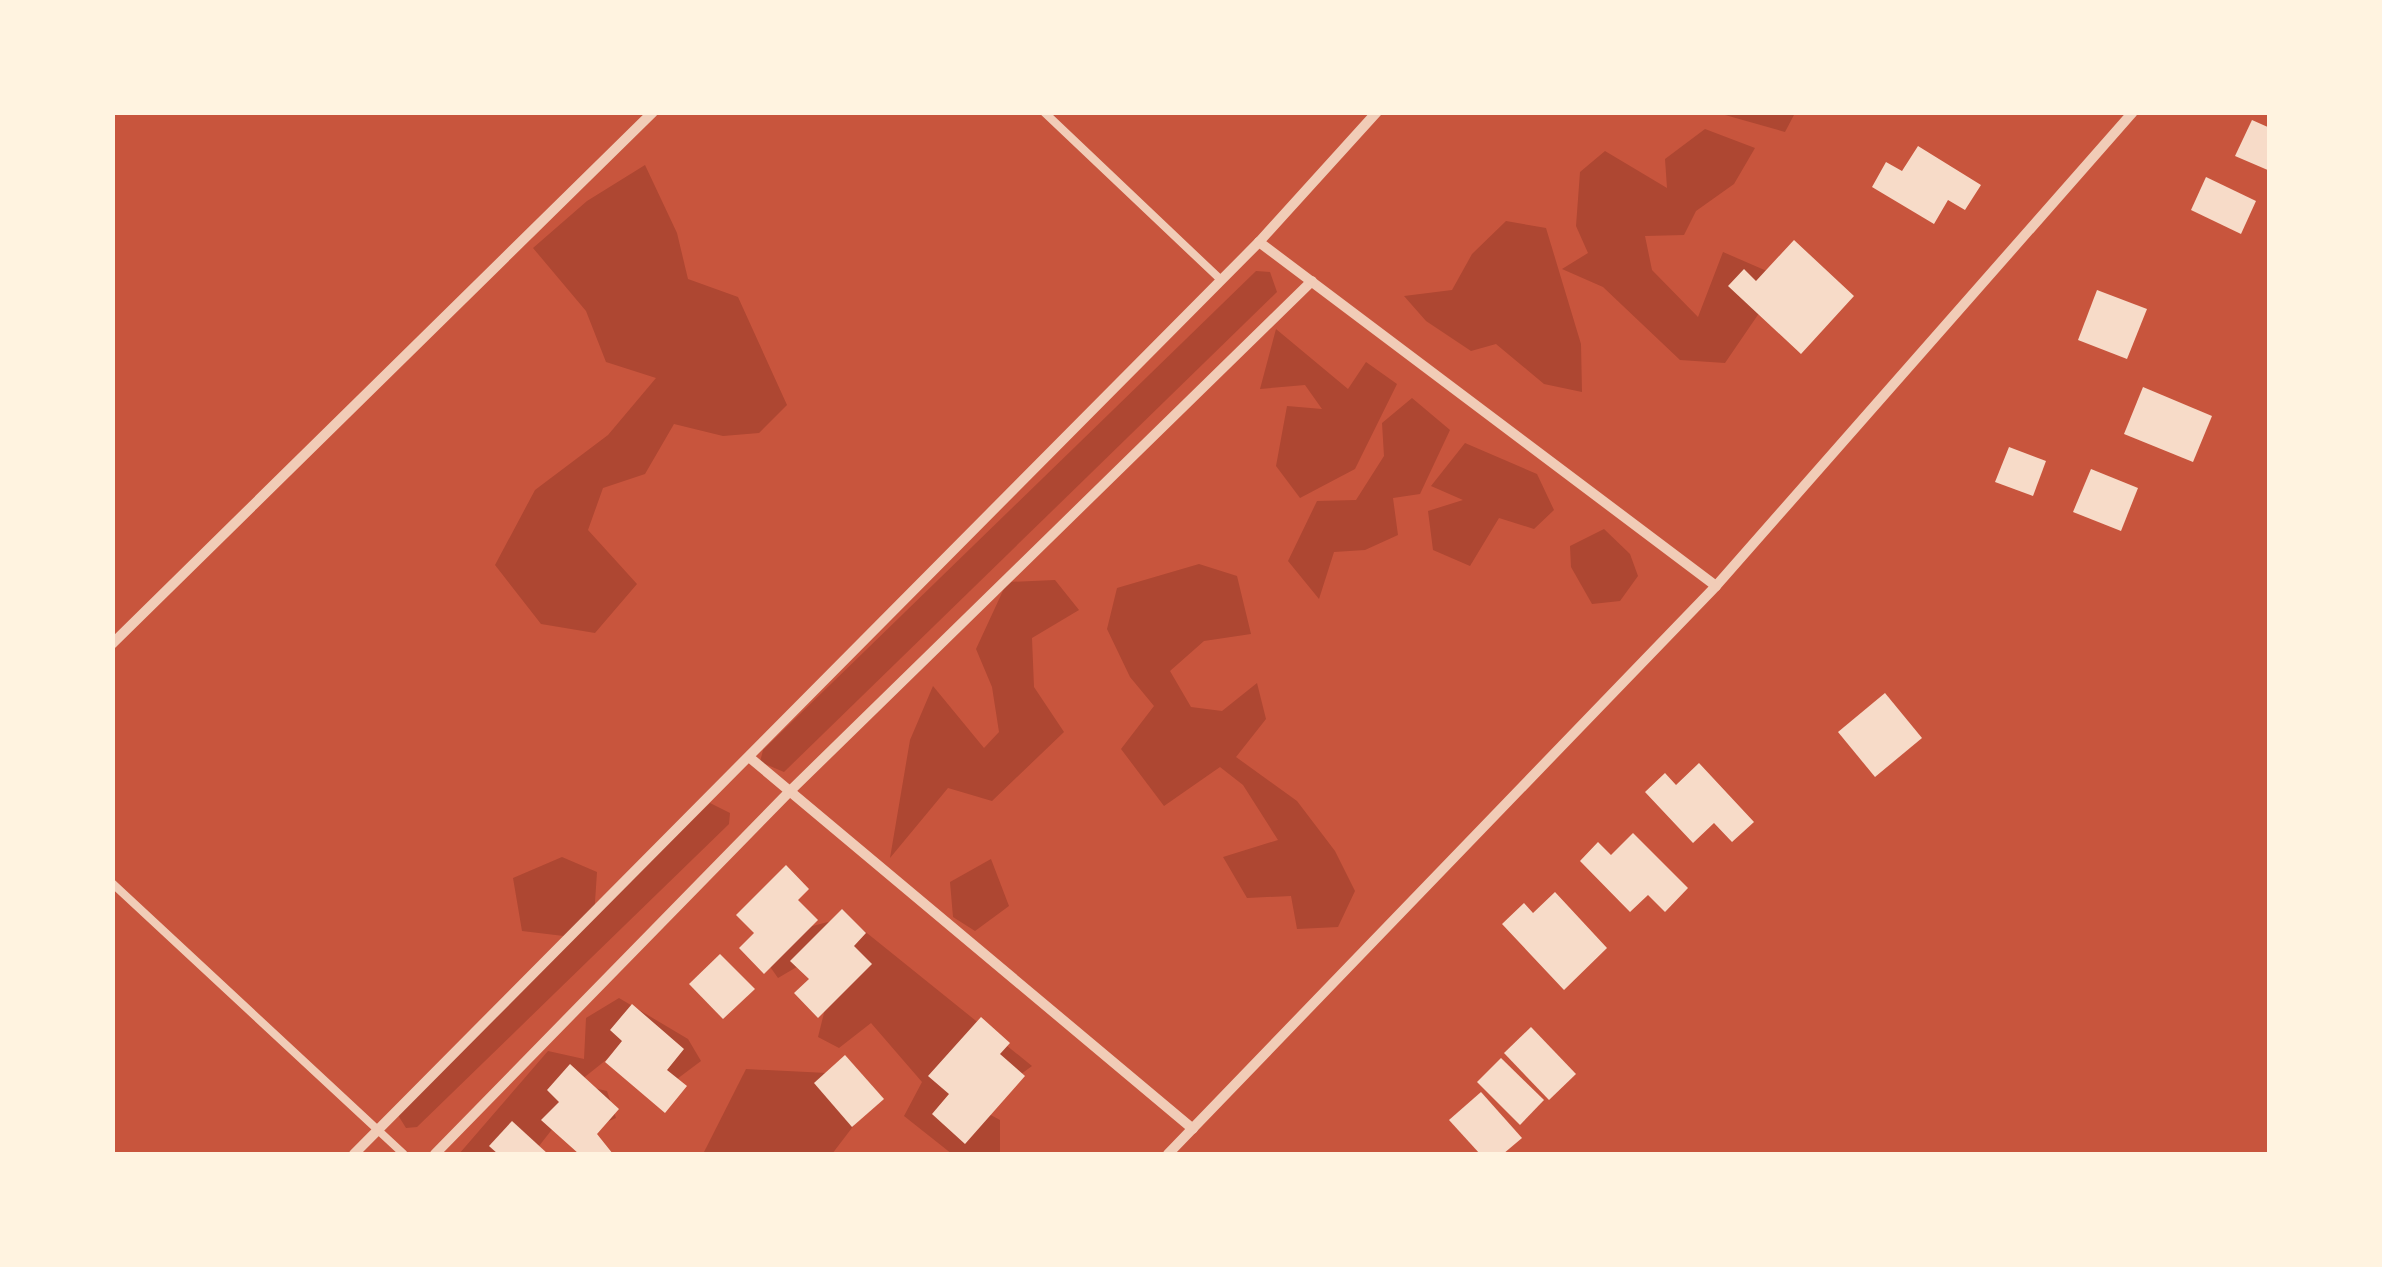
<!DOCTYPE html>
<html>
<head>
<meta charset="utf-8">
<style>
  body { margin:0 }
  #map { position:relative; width:2382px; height:1267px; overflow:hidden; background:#c8553d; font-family:"DejaVu Sans",sans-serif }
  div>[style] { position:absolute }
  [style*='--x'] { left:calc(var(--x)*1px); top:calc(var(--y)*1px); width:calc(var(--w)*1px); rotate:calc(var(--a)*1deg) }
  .green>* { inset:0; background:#ae4732 }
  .building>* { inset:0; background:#f7dbc8 }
  .service>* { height:8px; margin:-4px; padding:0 4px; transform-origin:4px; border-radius:4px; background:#f1ccb7 }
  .minor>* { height:10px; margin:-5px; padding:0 5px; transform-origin:5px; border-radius:5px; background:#f1ccb7 }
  span { translate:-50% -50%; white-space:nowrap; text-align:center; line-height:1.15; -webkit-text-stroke:10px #fff3e0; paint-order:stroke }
  .frame { position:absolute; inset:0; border:115px solid #fff3e0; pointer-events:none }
</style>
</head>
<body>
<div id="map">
  <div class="green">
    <div style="clip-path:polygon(1718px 113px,1795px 113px,1785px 132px)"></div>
    <div style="clip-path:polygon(1705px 129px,1755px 148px,1734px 184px,1696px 211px,1684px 235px,1645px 236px,1652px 270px,1698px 317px,1723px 252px,1783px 278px,1725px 363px,1680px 360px,1603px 287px,1562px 269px,1588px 253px,1576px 226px,1580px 172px,1605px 151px,1667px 188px,1665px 159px)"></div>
    <div style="clip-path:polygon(645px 165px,677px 233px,688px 279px,738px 297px,787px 405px,759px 433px,723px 436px,674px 424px,645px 474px,603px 488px,588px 530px,637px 584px,595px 633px,541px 624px,495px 565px,535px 490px,608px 435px,656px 378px,606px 362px,586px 311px,533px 248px,587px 201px)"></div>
    <div style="clip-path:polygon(1506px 221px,1546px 228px,1581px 344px,1582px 392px,1544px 384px,1496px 344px,1471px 351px,1426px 321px,1404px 296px,1452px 290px,1472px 254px)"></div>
    <div style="clip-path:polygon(1256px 271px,1270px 272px,1277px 292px,784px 772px,760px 762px,763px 750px)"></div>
    <div style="clip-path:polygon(1276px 329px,1348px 389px,1366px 362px,1397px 384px,1355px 469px,1300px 498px,1276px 466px,1287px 406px,1322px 409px,1305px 385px,1260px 389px)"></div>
    <div style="clip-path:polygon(1412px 398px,1450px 430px,1420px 494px,1393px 498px,1398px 535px,1365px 550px,1334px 552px,1319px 599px,1288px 561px,1317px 501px,1356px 500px,1384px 456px,1382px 423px)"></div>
    <div style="clip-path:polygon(1465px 443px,1537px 474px,1554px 510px,1534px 529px,1499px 518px,1470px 566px,1433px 550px,1428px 511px,1463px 500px,1431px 486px)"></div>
    <div style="clip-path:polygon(1604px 529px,1630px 554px,1638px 576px,1620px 601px,1592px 604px,1571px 567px,1570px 546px)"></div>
    <div style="clip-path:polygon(1199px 564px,1237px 576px,1251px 634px,1204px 641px,1170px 671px,1191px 707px,1222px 711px,1257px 683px,1266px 719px,1236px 757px,1297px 801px,1335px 851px,1355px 891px,1338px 927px,1297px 929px,1291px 896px,1247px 898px,1223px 857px,1278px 840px,1243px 785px,1220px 767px,1164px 806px,1121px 749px,1154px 706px,1130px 677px,1107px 629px,1117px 588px)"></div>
    <div style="clip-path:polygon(1055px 580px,1079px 610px,1032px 638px,1034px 687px,1064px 732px,992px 801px,948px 788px,890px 858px,910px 740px,933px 686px,984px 748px,999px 732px,992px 687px,976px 649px,1007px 582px)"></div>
    <div style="clip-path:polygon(710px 803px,730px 813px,729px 824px,417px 1127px,406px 1128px,396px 1112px,572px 937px,522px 931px,513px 878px,562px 857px,597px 872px,594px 917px)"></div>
    <div style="clip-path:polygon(991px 859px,1009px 906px,975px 931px,953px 917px,950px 882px)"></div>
    <div style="clip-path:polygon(847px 917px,1032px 1066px,976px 1107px,1000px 1120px,1000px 1154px,952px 1154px,904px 1116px,922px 1082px,871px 1023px,839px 1048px,818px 1037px,826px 1005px,824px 951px,778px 978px,759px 951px,805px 928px)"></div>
    <div style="clip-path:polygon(619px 998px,688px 1039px,701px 1061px,669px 1085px,616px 1052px,576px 1084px,607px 1091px,616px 1118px,585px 1131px,561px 1118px,539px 1146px,546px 1154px,459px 1154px,548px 1051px,584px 1059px,586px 1018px)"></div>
    <div style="clip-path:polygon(746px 1069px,827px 1073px,861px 1116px,832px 1154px,703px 1154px)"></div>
  </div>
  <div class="building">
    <div style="clip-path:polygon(2252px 120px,2270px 128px,2270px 171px,2235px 156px)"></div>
    <div style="clip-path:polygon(1918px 146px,1981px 185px,1965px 210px,1948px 200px,1934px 224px,1872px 187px,1886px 162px,1902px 171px)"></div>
    <div style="clip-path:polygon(2206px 177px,2256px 201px,2241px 234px,2191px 210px)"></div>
    <div style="clip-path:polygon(1794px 240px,1854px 296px,1801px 354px,1728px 286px,1744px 269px,1756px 281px)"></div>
    <div style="clip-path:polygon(2097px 290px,2147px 309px,2127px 359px,2078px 340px)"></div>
    <div style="clip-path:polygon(2143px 387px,2212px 416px,2193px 462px,2124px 434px)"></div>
    <div style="clip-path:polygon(2009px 447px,2046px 461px,2033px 496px,1995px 482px)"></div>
    <div style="clip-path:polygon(2091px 469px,2138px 488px,2121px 531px,2073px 512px)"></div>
    <div style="clip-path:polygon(1885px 693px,1922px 738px,1875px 777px,1838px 732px)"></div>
    <div style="clip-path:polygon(1699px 763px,1754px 822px,1732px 842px,1714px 823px,1693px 843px,1645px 792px,1665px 773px,1676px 785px)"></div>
    <div style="clip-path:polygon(1633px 833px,1688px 888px,1665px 912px,1648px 895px,1630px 912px,1580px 861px,1598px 842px,1611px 855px)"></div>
    <div style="clip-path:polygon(786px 865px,809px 889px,798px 900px,818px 920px,764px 974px,739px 948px,754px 933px,736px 915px)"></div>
    <div style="clip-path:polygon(1555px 892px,1607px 948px,1564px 990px,1502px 924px,1524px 903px,1533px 913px)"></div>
    <div style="clip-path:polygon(842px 909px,866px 933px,854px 946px,872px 964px,818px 1018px,794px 993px,809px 979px,790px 961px)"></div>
    <div style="clip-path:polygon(720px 954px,755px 989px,723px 1019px,689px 984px)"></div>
    <div style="clip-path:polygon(632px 1004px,684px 1049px,667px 1070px,687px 1086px,665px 1113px,605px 1062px,622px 1041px,610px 1030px)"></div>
    <div style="clip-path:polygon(981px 1017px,1010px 1043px,1000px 1054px,1025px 1076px,965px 1144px,932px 1114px,949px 1094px,928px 1076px)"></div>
    <div style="clip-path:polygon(1531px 1027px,1576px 1074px,1549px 1100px,1504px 1053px)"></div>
    <div style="clip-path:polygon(845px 1055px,884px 1099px,852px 1127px,814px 1083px)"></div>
    <div style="clip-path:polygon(1501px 1058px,1544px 1100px,1520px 1125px,1477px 1082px)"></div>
    <div style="clip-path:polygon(570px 1064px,619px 1109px,597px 1134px,613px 1154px,579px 1154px,541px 1120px,559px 1102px,547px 1090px)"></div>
    <div style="clip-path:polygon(1481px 1092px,1522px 1138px,1503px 1154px,1480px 1154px,1449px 1120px)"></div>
    <div style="clip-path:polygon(512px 1121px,548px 1154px,498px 1154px,489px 1146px)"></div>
  </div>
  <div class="service">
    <div style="--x:1044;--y:112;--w:244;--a:43.5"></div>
    <div style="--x:112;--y:883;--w:398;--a:42.9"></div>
  </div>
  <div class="minor">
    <div style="--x:1259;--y:242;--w:572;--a:36.97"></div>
    <div style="--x:112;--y:644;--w:759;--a:-44.52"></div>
    <div style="--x:749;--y:757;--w:579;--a:39.96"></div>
    <div style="--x:354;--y:1154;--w:1285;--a:-45.22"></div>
    <div style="--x:1259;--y:242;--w:176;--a:-47.8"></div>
    <div style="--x:435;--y:1154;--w:506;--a:-45.64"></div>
    <div style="--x:789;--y:792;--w:731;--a:-44.34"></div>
    <div style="--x:1168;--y:1154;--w:789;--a:-46.03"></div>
    <div style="--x:1716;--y:586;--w:631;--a:-48.66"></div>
  </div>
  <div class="frame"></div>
</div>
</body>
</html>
